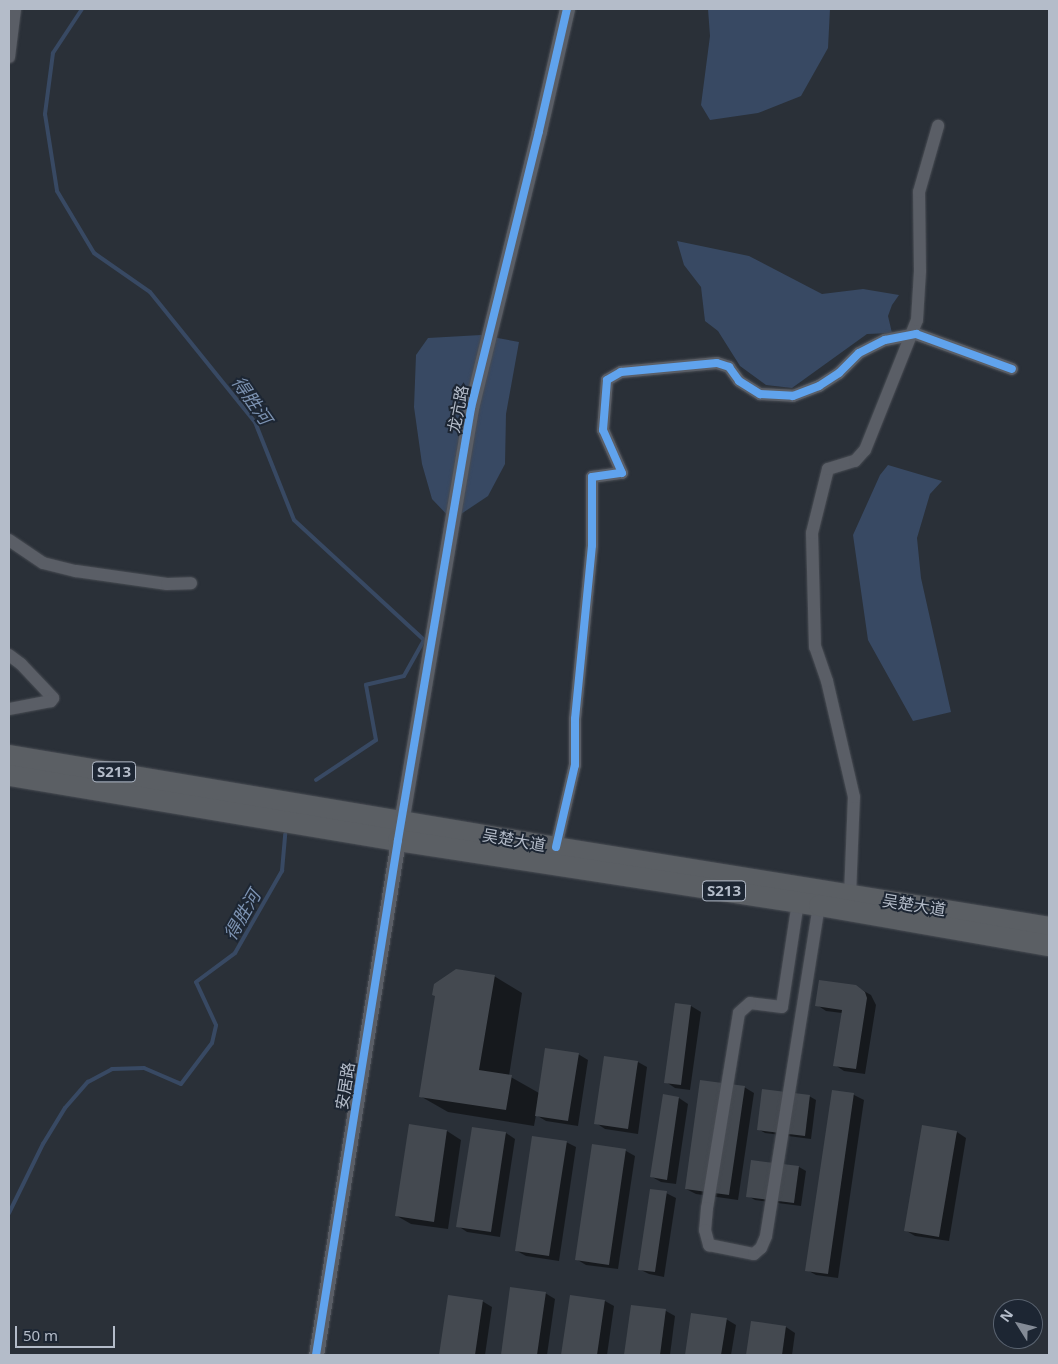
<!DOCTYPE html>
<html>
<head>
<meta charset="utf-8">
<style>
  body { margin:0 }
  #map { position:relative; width:1058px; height:1364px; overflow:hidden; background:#2a3038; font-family:"Noto Sans","Noto Sans SC",sans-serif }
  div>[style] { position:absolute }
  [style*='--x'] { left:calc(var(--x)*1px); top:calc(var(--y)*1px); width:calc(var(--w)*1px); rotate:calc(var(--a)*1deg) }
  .water>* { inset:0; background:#384963 }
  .shadow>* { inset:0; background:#0007 }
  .stream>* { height:4px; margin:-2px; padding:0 2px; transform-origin:2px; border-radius:2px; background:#384963 }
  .building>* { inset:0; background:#444950 }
  .roads { filter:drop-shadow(0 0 1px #484c53) drop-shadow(0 0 1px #484c53) }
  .minor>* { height:12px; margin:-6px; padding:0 6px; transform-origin:6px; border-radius:6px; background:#5a5e66 }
  .tertiary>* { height:15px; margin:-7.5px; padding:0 7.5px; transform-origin:7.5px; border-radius:7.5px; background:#5a5e66 }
  .trunk>* { height:21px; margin:-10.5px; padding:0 10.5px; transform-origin:10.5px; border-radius:10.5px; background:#5b5f64 }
  .cycleway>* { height:8px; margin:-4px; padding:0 4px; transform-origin:4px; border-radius:4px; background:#60a3ed }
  span { translate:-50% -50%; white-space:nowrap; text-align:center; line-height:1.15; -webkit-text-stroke:4px #1d2633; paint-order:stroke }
  .shield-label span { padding:1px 4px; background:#1d2633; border:1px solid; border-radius:4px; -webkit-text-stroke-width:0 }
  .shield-label { font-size:15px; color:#b4bcc9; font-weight:700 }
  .street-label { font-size:16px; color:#b4bcc9 }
  .water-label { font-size:18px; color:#7c92b1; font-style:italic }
  .frame { position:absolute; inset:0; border:10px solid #b4bcc9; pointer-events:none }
  .north { position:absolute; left:993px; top:1299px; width:50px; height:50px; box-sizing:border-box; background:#1d2633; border:1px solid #59626f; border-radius:50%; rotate:306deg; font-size:14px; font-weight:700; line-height:20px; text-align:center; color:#b4bcc9 }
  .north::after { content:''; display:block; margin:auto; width:18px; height:22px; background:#848b96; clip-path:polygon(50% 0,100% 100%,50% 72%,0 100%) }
  .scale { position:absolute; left:15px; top:1326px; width:100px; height:22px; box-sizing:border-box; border:2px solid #b4bcc9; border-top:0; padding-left:6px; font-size:15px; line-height:18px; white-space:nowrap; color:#b4bcc9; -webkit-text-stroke:4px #1d2633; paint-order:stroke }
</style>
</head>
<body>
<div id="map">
  <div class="water">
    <div style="clip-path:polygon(708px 9px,830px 9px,828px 48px,801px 96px,758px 113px,710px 120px,701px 105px,710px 36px)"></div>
    <div style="clip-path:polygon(677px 241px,749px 256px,822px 294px,863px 289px,899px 295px,892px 305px,888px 316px,892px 333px,867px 334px,792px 388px,766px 385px,740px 366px,718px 331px,705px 321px,701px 287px,684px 265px)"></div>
    <div style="clip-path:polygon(481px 335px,519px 342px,506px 414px,505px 464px,488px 496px,452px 520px,432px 499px,422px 464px,414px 407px,416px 355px,428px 338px)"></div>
    <div style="clip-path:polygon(888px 465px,942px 481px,930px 494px,917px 538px,921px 578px,951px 712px,913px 721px,868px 640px,853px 535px,880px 475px)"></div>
  </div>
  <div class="shadow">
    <div style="clip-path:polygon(494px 976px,522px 993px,509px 1076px,539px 1093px,578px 1054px,588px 1060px,578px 1126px,546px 1121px,536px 1115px,534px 1126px,448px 1112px,420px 1096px)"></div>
    <div style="clip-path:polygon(855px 986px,871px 995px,876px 1005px,865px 1074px,844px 1071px,835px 1065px,842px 1013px,826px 1011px,817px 1005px)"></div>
    <div style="clip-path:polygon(676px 1005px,691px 1006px,701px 1012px,690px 1090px,675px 1088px,666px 1082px)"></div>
    <div style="clip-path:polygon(638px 1062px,647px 1067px,638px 1134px,605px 1129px,596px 1123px)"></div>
    <div style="clip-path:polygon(744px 1087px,754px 1093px,738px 1200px,696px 1194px,686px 1189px)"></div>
    <div style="clip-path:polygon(833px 1092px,854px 1095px,864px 1100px,838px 1278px,816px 1275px,807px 1270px)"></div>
    <div style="clip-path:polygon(664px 1096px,679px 1098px,688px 1104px,676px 1184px,661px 1182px,652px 1177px)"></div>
    <div style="clip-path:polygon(809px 1096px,816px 1100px,811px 1139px,765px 1133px,758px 1129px)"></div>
    <div style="clip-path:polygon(410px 1126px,447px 1131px,461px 1140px,448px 1229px,411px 1224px,397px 1216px)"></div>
    <div style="clip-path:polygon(957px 1132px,966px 1138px,949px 1241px,915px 1236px,905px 1230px)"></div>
    <div style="clip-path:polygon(506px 1133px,515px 1139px,500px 1237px,467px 1232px,458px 1226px)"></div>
    <div style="clip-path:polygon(566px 1142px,576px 1147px,559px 1261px,526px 1256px,517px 1251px)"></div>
    <div style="clip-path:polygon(593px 1146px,626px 1151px,635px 1156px,618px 1269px,586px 1265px,576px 1259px)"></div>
    <div style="clip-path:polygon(752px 1161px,799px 1167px,806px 1171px,801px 1206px,755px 1200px,748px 1196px)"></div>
    <div style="clip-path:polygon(666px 1193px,676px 1198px,664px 1277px,649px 1274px,639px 1269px)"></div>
    <div style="clip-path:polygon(512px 1288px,545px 1293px,555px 1299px,547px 1355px,502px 1355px)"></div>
    <div style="clip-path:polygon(449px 1296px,482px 1301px,492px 1307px,485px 1355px,440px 1355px)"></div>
    <div style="clip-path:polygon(571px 1296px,605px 1301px,614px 1306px,607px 1355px,562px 1355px)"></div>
    <div style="clip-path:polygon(632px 1306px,666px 1311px,675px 1316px,670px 1355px,625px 1355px)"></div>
    <div style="clip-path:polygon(692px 1314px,726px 1319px,736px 1325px,731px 1355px,687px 1355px)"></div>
    <div style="clip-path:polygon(752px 1323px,786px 1327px,795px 1333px,792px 1355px,747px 1355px)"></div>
  </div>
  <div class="stream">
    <div style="--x:82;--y:9;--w:53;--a:123.4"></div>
    <div style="--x:53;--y:53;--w:62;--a:97.5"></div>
    <div style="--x:45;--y:114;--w:78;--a:81.1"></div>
    <div style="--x:57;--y:191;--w:72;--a:59.2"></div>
    <div style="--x:94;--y:253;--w:68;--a:34.9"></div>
    <div style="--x:150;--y:292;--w:167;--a:51.1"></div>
    <div style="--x:255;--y:422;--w:105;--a:68.3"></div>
    <div style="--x:294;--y:520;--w:177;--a:42.7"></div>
    <div style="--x:424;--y:640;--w:41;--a:119.1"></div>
    <div style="--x:404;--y:676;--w:39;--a:167"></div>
    <div style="--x:366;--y:685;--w:56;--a:79.7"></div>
    <div style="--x:376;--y:740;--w:72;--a:146.3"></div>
    <div style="--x:9;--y:1213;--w:77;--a:-63.8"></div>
    <div style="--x:43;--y:1144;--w:42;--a:-58.6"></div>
    <div style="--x:65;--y:1108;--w:35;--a:-49"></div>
    <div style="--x:88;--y:1082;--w:27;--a:-28"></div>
    <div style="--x:112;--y:1069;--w:32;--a:-2"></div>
    <div style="--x:144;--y:1068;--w:40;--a:23.4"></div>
    <div style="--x:181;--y:1084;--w:51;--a:-52.9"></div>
    <div style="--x:212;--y:1043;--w:18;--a:-77"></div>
    <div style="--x:216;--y:1025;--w:47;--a:-114.9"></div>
    <div style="--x:196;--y:982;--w:49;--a:-36.6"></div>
    <div style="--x:235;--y:953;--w:95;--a:-60.2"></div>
    <div style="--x:282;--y:871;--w:37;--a:-85"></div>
  </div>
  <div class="building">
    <div style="clip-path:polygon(456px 969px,495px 975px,479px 1070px,512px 1075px,506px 1110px,419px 1097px,435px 996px,432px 995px,434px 984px)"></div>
    <div style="clip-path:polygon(819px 980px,856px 985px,865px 992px,867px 998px,856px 1069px,833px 1066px,842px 1010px,815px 1006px)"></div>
    <div style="clip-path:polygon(675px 1003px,691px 1005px,681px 1085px,664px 1083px)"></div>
    <div style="clip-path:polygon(545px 1048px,579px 1053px,568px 1121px,535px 1116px)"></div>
    <div style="clip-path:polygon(604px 1056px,638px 1061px,628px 1129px,594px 1124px)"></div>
    <div style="clip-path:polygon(700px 1080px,745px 1086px,729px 1195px,685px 1189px)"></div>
    <div style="clip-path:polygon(762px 1089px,810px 1095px,805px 1136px,757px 1130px)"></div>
    <div style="clip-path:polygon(832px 1090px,854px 1093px,828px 1274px,805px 1271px)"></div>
    <div style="clip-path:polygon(663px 1094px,679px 1097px,667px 1180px,650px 1177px)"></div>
    <div style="clip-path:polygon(409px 1124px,447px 1130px,434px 1222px,395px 1216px)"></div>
    <div style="clip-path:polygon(922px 1125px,957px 1131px,939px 1237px,904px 1231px)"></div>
    <div style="clip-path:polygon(472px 1127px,506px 1132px,491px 1232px,456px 1227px)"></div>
    <div style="clip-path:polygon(532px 1136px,567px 1141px,549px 1256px,515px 1251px)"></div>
    <div style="clip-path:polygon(592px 1144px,626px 1149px,609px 1265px,575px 1260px)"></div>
    <div style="clip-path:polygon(751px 1160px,799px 1166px,794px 1203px,746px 1197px)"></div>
    <div style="clip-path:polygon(650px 1189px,667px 1191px,655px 1272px,638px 1270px)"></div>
    <div style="clip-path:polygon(510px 1287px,546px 1292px,537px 1355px,501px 1355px)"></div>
    <div style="clip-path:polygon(448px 1295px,483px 1300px,475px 1355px,439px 1355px)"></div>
    <div style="clip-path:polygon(570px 1295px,605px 1300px,597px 1355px,561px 1355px)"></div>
    <div style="clip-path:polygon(631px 1305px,666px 1309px,660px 1355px,624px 1355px)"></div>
    <div style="clip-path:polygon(691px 1313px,727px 1318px,721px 1355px,685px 1355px)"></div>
    <div style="clip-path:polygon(751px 1321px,786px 1326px,782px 1355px,746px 1355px)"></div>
  </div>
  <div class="roads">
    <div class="minor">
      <div style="--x:9;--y:57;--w:48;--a:-82.9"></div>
      <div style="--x:9;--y:540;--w:41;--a:34.1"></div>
      <div style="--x:43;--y:563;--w:34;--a:14"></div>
      <div style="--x:76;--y:571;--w:92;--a:8.1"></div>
      <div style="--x:167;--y:584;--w:24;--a:-2"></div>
      <div style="--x:9;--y:655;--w:15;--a:37"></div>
      <div style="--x:21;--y:664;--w:47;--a:46.7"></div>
      <div style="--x:53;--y:698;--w:4;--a:124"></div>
      <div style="--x:51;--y:701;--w:43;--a:169.2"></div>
      <div style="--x:556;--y:847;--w:84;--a:-77"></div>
      <div style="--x:575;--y:765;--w:46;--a:-90"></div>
      <div style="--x:575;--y:719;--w:175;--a:-84.4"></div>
      <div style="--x:592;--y:545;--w:68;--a:-90"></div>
      <div style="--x:592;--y:477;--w:30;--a:-8"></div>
      <div style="--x:622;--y:473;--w:47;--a:-113.8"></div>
      <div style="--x:603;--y:430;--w:50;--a:-85.4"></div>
      <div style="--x:607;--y:380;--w:16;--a:-30"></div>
      <div style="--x:621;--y:372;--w:96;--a:-5.4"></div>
      <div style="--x:717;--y:363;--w:13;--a:18"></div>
      <div style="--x:729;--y:367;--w:17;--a:54"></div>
      <div style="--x:739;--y:381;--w:25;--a:32"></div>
      <div style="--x:760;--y:394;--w:33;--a:3"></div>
      <div style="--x:793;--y:396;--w:28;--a:-21"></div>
      <div style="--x:819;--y:386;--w:24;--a:-33"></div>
      <div style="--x:839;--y:373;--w:28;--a:-45"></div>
      <div style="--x:859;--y:353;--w:29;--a:-27"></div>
      <div style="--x:885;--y:340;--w:32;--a:-11"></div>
      <div style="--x:916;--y:334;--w:102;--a:20"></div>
      <div style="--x:850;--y:895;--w:98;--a:-87.7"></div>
      <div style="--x:854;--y:797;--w:119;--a:-103.1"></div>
      <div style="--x:827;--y:681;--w:36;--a:-109"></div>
      <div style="--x:815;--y:647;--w:114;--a:-91.5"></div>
      <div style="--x:812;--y:533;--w:66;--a:-76"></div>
      <div style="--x:828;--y:469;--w:28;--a:-17"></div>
      <div style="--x:855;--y:461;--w:15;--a:-48"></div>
      <div style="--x:865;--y:450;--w:140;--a:-68.2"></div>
      <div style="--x:917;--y:320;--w:49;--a:-86.5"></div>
      <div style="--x:920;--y:271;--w:79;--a:-90.7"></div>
      <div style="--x:919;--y:192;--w:69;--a:-73.9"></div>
      <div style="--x:798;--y:902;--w:106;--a:98.7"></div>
      <div style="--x:782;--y:1007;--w:32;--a:-173"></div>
      <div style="--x:750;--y:1003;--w:15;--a:138"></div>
      <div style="--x:739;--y:1013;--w:198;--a:99.3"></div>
      <div style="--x:707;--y:1208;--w:22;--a:95"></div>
      <div style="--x:705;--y:1230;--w:16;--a:75"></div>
      <div style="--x:709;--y:1245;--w:46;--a:11.3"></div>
      <div style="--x:754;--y:1254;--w:9;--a:-41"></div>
      <div style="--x:761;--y:1248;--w:13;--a:-67"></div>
      <div style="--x:766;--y:1236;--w:335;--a:-80.9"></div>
    </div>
    <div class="tertiary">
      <div style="--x:316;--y:1355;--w:521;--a:-80.95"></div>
      <div style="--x:398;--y:840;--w:438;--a:-80.4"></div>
      <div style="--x:471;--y:408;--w:285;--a:-76.2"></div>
      <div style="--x:539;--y:131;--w:125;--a:-77.1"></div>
    </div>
    <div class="trunk">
      <div style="--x:9;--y:755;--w:555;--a:9.55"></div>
      <div style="--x:556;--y:847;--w:499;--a:9.2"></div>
      <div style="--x:9;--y:775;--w:394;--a:9.5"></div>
      <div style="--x:398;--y:840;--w:426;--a:8.8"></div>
      <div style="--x:819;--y:905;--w:233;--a:9.9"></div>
    </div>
  </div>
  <div class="cycleway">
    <div style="--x:556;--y:847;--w:84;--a:-77"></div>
    <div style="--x:575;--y:765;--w:46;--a:-90"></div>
    <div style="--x:575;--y:719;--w:175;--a:-84.4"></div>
    <div style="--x:592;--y:545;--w:68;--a:-90"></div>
    <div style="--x:592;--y:477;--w:30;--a:-8"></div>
    <div style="--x:622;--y:473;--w:47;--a:-113.8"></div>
    <div style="--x:603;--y:430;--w:50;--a:-85.4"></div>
    <div style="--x:607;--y:380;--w:16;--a:-30"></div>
    <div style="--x:621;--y:372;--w:96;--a:-5.4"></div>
    <div style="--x:717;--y:363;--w:13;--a:18"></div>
    <div style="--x:729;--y:367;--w:17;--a:54"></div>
    <div style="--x:739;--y:381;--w:25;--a:32"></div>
    <div style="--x:760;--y:394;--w:33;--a:3"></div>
    <div style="--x:793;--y:396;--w:28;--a:-21"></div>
    <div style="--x:819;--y:386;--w:24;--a:-33"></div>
    <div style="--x:839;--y:373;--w:28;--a:-45"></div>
    <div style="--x:859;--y:353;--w:29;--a:-27"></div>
    <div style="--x:885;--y:340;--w:32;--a:-11"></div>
    <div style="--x:916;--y:334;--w:102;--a:20"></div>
    <div style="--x:316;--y:1355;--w:521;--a:-80.95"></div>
    <div style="--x:398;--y:840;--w:438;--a:-80.4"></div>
    <div style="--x:471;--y:408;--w:285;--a:-76.2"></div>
    <div style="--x:539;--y:131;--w:125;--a:-77.1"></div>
  </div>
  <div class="shield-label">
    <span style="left:114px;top:772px">S213</span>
    <span style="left:724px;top:891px">S213</span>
  </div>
  <div class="street-label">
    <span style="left:458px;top:409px;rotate:-79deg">龙亢路</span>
    <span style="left:514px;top:840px;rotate:10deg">吴楚大道</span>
    <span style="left:914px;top:905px;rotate:9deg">吴楚大道</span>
    <span style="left:345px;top:1086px;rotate:-81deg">安居路</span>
  </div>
  <div class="water-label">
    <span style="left:252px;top:400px;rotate:55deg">得胜河</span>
    <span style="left:242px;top:915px;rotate:-60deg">得胜河</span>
  </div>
  <div class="frame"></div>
  <div class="north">N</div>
  <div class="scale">50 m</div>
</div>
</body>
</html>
